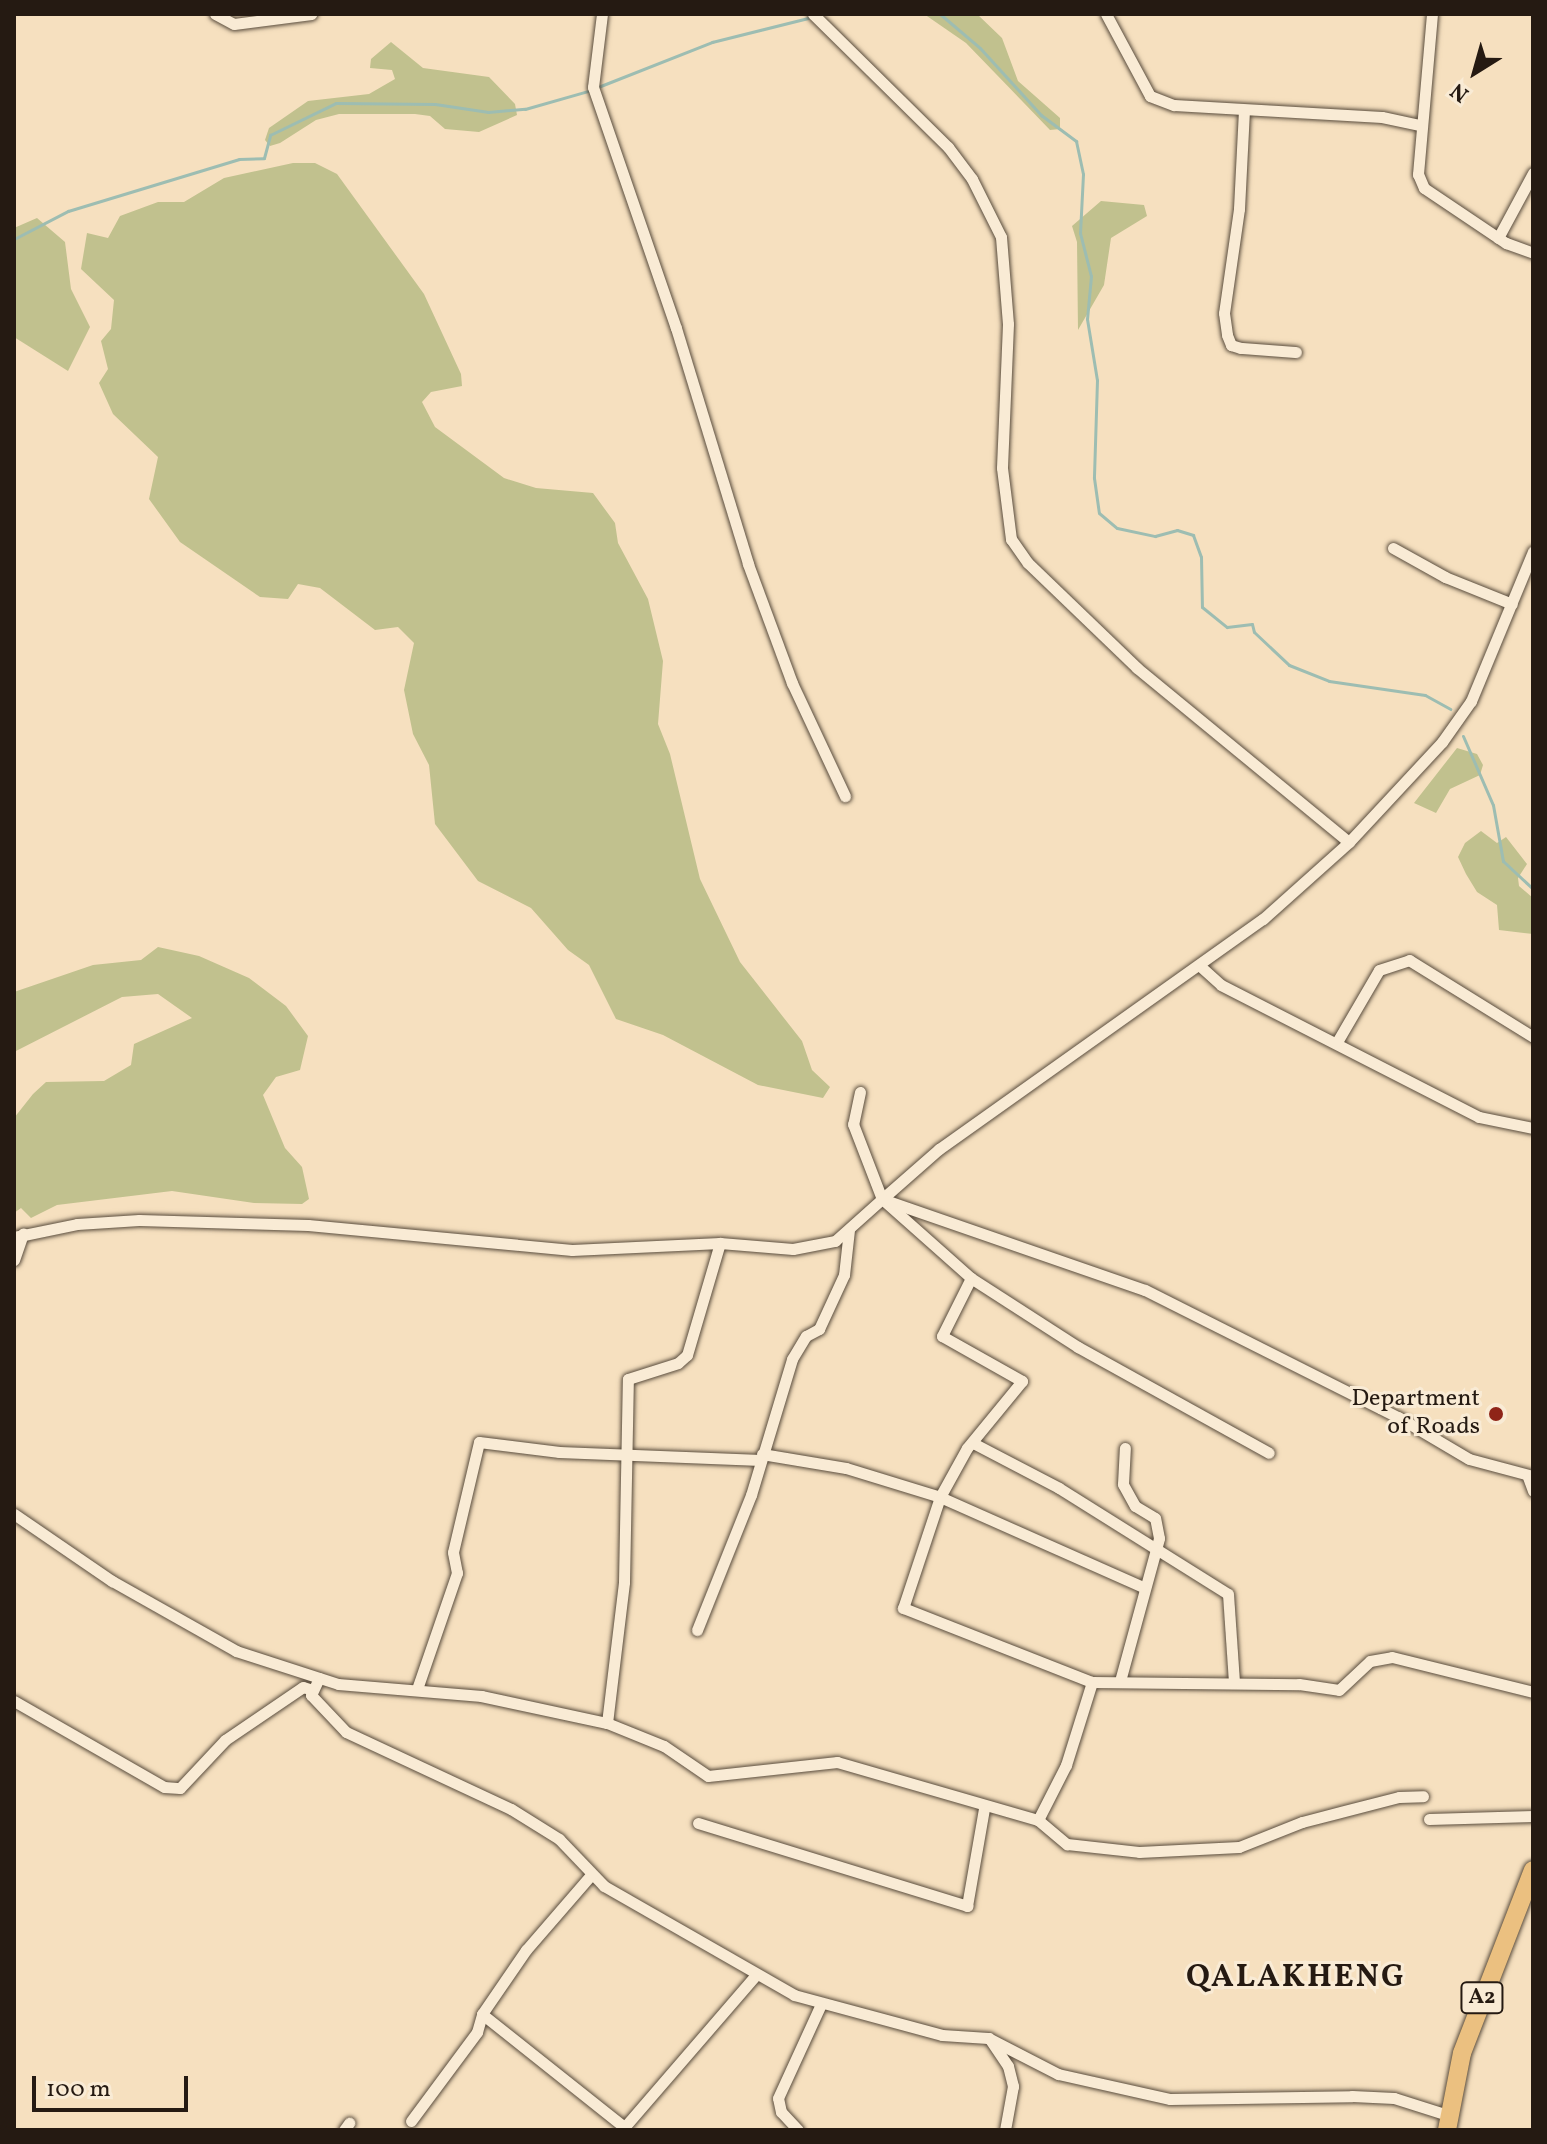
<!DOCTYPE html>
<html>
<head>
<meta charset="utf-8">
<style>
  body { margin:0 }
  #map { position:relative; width:1547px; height:2144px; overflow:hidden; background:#f6e0bf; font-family:Vollkorn,serif }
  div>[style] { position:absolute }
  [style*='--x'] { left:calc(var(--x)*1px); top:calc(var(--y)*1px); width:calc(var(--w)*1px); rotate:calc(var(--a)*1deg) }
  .green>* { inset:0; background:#c1c18e }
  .stream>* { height:3px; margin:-1.5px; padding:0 1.5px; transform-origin:1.5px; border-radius:1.5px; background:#9dbdb2 }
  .roads { filter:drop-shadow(0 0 2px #594c3d) drop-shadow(0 0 2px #594c3d) }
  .street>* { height:11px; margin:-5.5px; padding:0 5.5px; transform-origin:5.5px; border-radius:5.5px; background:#f9ebd5 }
  .primary>* { height:18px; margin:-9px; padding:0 9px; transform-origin:9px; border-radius:9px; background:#ebc080 }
  .dots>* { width:22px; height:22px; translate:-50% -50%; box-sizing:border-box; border:4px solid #f9ebd5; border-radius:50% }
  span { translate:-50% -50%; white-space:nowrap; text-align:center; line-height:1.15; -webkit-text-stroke:6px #f9ebd5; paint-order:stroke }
  .shield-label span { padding:2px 6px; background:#f9ebd5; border:2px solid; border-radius:6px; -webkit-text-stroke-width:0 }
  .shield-label { font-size:22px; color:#251a12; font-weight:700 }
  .poi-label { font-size:24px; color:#251a12 }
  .right { translate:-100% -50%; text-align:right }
  .district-label { font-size:32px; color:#251a12; font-weight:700; letter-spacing:2px }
  .frame { position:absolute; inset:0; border:16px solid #251a12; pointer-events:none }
  .north { position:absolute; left:1435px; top:32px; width:80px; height:80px; -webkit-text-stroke:6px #f9ebd5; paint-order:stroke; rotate:217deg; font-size:22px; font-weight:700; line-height:32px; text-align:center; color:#251a12 }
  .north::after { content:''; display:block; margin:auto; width:28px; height:36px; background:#251a12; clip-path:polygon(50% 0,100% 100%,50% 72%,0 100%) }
  .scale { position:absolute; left:32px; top:2076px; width:156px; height:36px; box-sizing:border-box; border:4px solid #251a12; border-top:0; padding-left:10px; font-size:24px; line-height:28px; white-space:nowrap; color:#251a12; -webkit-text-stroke:6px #f9ebd5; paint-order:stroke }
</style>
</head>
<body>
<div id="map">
  <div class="green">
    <div style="clip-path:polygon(924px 14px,977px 14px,1002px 38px,1018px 81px,1060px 118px,1060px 129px,1050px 130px,966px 43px)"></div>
    <div style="clip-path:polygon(391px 42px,423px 68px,489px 77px,515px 104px,517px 115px,479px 132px,445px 129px,430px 116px,415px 114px,339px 114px,316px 120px,280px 143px,270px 146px,265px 140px,269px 128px,308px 101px,369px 94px,395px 79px,392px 70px,370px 68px,371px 59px)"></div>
    <div style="clip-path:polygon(293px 163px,315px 163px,337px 174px,424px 294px,461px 374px,462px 386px,431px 392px,422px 402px,435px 427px,504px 478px,536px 488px,593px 493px,615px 523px,618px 543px,648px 599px,663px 661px,658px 724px,670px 754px,700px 879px,740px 962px,802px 1041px,812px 1070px,830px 1087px,823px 1098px,758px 1085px,663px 1035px,616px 1019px,589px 965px,568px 950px,531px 908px,478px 881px,435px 824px,429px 765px,413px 734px,404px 690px,414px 643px,398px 627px,375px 630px,320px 588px,298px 584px,288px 599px,260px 597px,180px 542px,149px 499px,158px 457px,113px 414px,99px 383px,108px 369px,101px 341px,111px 329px,114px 300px,81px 269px,87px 233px,108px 238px,120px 216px,158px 202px,184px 202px,224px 178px)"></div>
    <div style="clip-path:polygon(1101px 201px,1144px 205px,1147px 216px,1111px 238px,1104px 285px,1078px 330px,1077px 242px,1072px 226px)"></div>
    <div style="clip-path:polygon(37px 218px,65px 242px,71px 289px,90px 327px,68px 371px,14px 337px,14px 228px)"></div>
    <div style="clip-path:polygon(1457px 748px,1477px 754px,1483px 765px,1480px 775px,1450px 789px,1436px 813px,1414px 803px)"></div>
    <div style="clip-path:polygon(1481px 831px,1497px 843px,1506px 837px,1527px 864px,1518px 878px,1519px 886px,1533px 898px,1533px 934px,1499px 930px,1497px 905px,1477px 892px,1466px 874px,1458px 857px,1465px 843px)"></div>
    <div style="clip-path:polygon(158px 947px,199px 956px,249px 978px,286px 1006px,308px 1036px,300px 1070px,276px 1077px,263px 1095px,285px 1148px,302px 1167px,309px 1199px,302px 1204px,254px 1203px,172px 1191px,57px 1205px,31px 1218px,21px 1208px,14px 1213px,14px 1118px,33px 1094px,46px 1082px,104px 1081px,131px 1065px,134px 1044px,192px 1018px,158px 994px,122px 997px,14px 1052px,14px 992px,93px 965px,141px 960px)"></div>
  </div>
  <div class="stream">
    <div style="--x:940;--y:14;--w:52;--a:40.4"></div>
    <div style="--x:980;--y:48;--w:91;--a:47.7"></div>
    <div style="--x:1041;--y:115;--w:44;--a:36.6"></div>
    <div style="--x:1076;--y:141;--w:34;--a:78"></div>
    <div style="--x:1083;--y:174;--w:59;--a:92.9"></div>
    <div style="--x:1080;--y:233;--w:44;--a:75.7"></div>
    <div style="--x:1091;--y:276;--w:43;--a:95.3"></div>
    <div style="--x:1087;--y:319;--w:62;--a:80.7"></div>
    <div style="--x:1097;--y:380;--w:98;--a:91.8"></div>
    <div style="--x:1094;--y:478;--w:35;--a:82"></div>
    <div style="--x:1099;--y:513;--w:23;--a:40"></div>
    <div style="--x:1117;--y:528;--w:39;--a:12"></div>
    <div style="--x:1155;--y:536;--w:23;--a:-15"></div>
    <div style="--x:1177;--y:530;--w:17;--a:17"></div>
    <div style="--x:1193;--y:535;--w:23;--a:70"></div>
    <div style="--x:1201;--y:557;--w:50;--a:88.9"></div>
    <div style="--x:1202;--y:607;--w:32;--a:39"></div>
    <div style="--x:1227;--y:627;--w:25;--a:-7"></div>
    <div style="--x:1252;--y:624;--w:8;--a:76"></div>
    <div style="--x:1254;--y:632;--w:48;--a:43.3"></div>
    <div style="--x:1289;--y:665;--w:43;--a:21.8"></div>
    <div style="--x:1329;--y:681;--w:97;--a:8.3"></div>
    <div style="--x:1425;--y:695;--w:29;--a:29"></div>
    <div style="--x:598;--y:87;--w:123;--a:-21.5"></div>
    <div style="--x:712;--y:42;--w:99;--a:-14"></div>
    <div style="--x:14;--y:239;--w:61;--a:-27.4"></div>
    <div style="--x:68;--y:211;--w:179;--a:-16.9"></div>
    <div style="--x:239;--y:159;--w:25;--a:-2"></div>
    <div style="--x:264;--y:158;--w:24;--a:-75"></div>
    <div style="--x:270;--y:135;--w:73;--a:-25.9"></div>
    <div style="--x:336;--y:103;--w:99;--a:0.6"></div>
    <div style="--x:435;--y:104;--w:54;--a:8.6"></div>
    <div style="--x:488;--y:112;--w:37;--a:-5"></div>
    <div style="--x:525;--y:109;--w:66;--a:-15.9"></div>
    <div style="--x:1463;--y:736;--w:75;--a:66.5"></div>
    <div style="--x:1493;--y:805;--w:57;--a:79.9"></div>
    <div style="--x:1503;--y:861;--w:41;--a:43"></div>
  </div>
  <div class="roads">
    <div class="street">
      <div style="--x:215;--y:14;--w:21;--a:28"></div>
      <div style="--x:234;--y:24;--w:78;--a:-7.4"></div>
      <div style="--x:602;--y:14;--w:74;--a:97"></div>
      <div style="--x:593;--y:87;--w:255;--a:71"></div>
      <div style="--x:676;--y:328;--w:247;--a:73"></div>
      <div style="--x:748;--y:564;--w:127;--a:69.7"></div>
      <div style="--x:792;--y:683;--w:125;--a:64.9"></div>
      <div style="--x:813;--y:14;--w:190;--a:44.6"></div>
      <div style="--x:948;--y:147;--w:40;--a:53"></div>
      <div style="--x:972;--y:179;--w:65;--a:63.4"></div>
      <div style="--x:1001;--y:237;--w:87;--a:85.4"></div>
      <div style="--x:1008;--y:324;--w:144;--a:92.4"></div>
      <div style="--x:1002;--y:468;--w:72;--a:82.8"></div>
      <div style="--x:1011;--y:539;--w:29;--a:55"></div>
      <div style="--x:1028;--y:563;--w:151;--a:43.9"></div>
      <div style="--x:1137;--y:668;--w:274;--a:39.4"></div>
      <div style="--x:1106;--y:14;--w:93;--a:61.8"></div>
      <div style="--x:1150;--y:96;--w:26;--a:21"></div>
      <div style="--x:1174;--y:105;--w:208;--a:3.3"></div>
      <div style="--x:1382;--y:117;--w:40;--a:12"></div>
      <div style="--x:1432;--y:14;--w:161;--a:95"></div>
      <div style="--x:1418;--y:174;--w:15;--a:67"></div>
      <div style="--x:1424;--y:188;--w:99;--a:33.9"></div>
      <div style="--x:1506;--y:243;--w:29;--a:20"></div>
      <div style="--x:1244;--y:110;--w:99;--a:92.9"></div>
      <div style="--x:1239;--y:209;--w:105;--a:98.2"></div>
      <div style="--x:1224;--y:313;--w:22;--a:82"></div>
      <div style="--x:1227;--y:335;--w:11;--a:68"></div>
      <div style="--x:1231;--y:345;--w:10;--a:17"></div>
      <div style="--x:1241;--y:348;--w:55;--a:4.2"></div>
      <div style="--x:1498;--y:238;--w:74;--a:-61.7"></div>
      <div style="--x:1393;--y:548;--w:60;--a:29.1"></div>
      <div style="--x:1445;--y:577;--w:72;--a:21.9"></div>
      <div style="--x:1200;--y:966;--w:28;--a:42"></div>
      <div style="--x:1221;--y:985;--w:290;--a:27.1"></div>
      <div style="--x:1479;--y:1117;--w:55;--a:11.5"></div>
      <div style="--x:1337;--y:1042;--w:83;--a:-59.7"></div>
      <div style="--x:1379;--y:970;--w:32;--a:-18"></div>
      <div style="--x:1409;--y:960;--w:146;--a:31.8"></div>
      <div style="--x:860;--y:1092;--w:33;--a:102"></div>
      <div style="--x:853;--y:1124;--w:80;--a:68.9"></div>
      <div style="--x:882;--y:1199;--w:119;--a:41.6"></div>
      <div style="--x:971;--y:1278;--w:127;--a:32.8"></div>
      <div style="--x:1078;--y:1347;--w:218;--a:29"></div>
      <div style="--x:882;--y:1199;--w:76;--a:-41.3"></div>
      <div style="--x:939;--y:1149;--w:397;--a:-35.4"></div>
      <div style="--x:1263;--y:919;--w:115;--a:-41.8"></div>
      <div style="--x:1349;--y:842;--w:137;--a:-47.1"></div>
      <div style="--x:1442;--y:742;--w:50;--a:-54.7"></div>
      <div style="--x:1471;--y:701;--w:162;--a:-67.5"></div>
      <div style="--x:14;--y:1237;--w:64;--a:-11.7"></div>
      <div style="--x:77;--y:1224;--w:62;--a:-3.7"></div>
      <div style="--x:139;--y:1220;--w:169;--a:1.7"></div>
      <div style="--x:308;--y:1225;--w:265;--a:5.4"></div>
      <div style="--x:572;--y:1250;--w:148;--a:-2.7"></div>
      <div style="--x:720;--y:1243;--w:73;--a:4.7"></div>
      <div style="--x:793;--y:1249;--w:43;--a:-10.8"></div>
      <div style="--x:835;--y:1241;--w:63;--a:-41.8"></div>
      <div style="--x:882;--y:1199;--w:278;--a:19.1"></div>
      <div style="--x:1145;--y:1290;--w:283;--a:26.7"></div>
      <div style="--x:1398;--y:1417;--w:82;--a:30.6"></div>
      <div style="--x:1469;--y:1459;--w:66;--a:14.9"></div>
      <div style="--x:14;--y:1260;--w:28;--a:-71"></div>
      <div style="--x:971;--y:1278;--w:65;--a:116.6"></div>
      <div style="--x:942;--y:1336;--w:92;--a:29.4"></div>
      <div style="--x:1022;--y:1381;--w:87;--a:129.4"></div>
      <div style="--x:967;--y:1448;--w:56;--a:118.9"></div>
      <div style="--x:940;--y:1497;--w:117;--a:108.4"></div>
      <div style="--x:903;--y:1608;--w:203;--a:21.4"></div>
      <div style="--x:1092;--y:1682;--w:207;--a:0.6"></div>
      <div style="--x:1299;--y:1684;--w:40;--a:8.5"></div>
      <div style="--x:1339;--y:1690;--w:42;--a:-43.1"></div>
      <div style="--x:1370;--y:1661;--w:22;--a:-10"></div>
      <div style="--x:1392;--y:1657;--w:145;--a:13.9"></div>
      <div style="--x:973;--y:1443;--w:97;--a:27.6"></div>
      <div style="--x:1059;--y:1488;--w:199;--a:32.1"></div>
      <div style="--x:1228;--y:1594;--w:89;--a:86.1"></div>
      <div style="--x:762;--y:1454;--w:85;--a:9.5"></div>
      <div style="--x:846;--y:1468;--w:98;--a:17.1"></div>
      <div style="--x:940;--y:1497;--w:222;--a:23.9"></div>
      <div style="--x:1528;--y:1477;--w:15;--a:70"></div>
      <div style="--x:14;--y:1514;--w:119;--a:34.4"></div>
      <div style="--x:112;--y:1581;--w:142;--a:29.4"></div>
      <div style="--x:236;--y:1651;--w:107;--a:17.9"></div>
      <div style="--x:338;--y:1684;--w:144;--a:4.8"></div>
      <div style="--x:481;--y:1696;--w:129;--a:12.1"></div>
      <div style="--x:607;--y:1723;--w:61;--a:22"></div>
      <div style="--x:664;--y:1746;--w:53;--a:34.3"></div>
      <div style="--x:708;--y:1776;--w:130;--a:-6.2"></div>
      <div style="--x:837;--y:1762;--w:209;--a:16.1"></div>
      <div style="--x:1038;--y:1820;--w:38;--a:40"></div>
      <div style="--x:1067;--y:1844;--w:72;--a:6.3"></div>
      <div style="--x:1139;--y:1852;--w:100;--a:-2.9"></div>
      <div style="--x:1239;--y:1847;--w:68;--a:-21.6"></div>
      <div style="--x:1302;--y:1822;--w:100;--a:-14.5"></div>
      <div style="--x:1399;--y:1797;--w:24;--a:-2"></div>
      <div style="--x:697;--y:1630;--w:145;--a:-68.2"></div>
      <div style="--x:751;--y:1495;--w:142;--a:-73.2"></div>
      <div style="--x:792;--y:1359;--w:27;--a:-59"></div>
      <div style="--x:806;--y:1336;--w:15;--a:-28"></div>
      <div style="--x:819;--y:1329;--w:60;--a:-65.2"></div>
      <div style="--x:844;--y:1275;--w:45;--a:-83.7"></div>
      <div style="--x:319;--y:1678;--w:19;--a:115"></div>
      <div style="--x:311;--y:1695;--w:51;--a:46.6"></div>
      <div style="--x:346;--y:1732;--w:182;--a:25"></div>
      <div style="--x:511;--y:1809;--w:57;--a:32"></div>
      <div style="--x:559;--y:1839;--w:65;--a:46.2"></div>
      <div style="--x:604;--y:1886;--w:219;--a:29.8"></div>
      <div style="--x:794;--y:1995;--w:153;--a:15.1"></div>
      <div style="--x:942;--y:2035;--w:46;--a:3.7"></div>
      <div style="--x:988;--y:2038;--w:79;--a:27.2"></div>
      <div style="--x:1058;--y:2074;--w:115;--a:12.6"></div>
      <div style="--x:1170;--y:2099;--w:182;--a:-0.9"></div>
      <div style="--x:1352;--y:2096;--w:42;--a:2.7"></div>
      <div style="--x:1394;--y:2098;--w:57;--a:17.5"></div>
      <div style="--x:1120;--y:1681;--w:148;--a:-74.7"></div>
      <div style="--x:1159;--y:1538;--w:20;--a:-101"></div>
      <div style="--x:1155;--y:1518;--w:23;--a:-149"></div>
      <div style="--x:1135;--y:1506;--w:25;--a:-119"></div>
      <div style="--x:1123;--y:1484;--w:36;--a:-87"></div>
      <div style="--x:417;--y:1689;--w:123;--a:-71"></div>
      <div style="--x:457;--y:1573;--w:21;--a:-101"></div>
      <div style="--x:453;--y:1552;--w:113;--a:-76.7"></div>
      <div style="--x:479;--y:1442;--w:81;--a:7.1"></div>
      <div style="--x:559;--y:1452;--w:202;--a:2.3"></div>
      <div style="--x:14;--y:1701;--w:173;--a:29.8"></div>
      <div style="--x:164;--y:1787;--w:16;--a:4"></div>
      <div style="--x:180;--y:1788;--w:66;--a:-46.8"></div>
      <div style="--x:225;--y:1740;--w:94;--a:-34.2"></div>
      <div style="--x:303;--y:1687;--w:10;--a:17"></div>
      <div style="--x:607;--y:1723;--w:142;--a:-83.1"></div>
      <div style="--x:624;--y:1582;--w:203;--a:-88.9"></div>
      <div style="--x:628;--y:1379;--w:52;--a:-17.7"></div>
      <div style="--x:678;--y:1363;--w:12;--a:-42"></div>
      <div style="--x:687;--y:1355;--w:117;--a:-73.6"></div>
      <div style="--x:1429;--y:1819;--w:104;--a:-1.7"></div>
      <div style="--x:1038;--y:1820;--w:62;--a:-63"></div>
      <div style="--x:1066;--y:1765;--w:87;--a:-72.6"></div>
      <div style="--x:698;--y:1823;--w:282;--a:17.1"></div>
      <div style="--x:967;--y:1906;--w:98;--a:-80.1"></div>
      <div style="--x:482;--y:2014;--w:181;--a:38.5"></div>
      <div style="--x:989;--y:2038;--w:34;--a:56"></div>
      <div style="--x:1008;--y:2066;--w:21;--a:76"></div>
      <div style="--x:1013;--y:2086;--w:45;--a:100.3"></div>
      <div style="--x:411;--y:2121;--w:111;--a:-53.4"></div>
      <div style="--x:477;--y:2032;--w:19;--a:-74"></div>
      <div style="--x:482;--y:2014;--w:78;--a:-55.5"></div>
      <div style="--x:526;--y:1950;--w:99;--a:-49.1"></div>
      <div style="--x:344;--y:2130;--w:9;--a:-54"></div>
      <div style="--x:622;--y:2130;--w:205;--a:-49.2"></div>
      <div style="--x:798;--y:2130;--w:25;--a:-133"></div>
      <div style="--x:781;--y:2112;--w:14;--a:-102"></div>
      <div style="--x:778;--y:2098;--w:103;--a:-65.4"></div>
    </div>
    <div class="primary">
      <div style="--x:1447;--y:2130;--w:78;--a:-79"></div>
      <div style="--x:1462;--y:2053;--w:196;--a:-68.8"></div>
    </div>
  </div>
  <div class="dots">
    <div style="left:1496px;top:1414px;background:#8f2418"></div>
  </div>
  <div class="shield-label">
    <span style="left:1482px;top:1998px">A2</span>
  </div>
  <div class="poi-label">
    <span class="right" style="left:1480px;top:1414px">Department<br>of Roads</span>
  </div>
  <div class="district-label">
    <span style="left:1296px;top:1978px">QALAKHENG</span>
  </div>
  <div class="frame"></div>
  <div class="north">N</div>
  <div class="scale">100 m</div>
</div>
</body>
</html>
